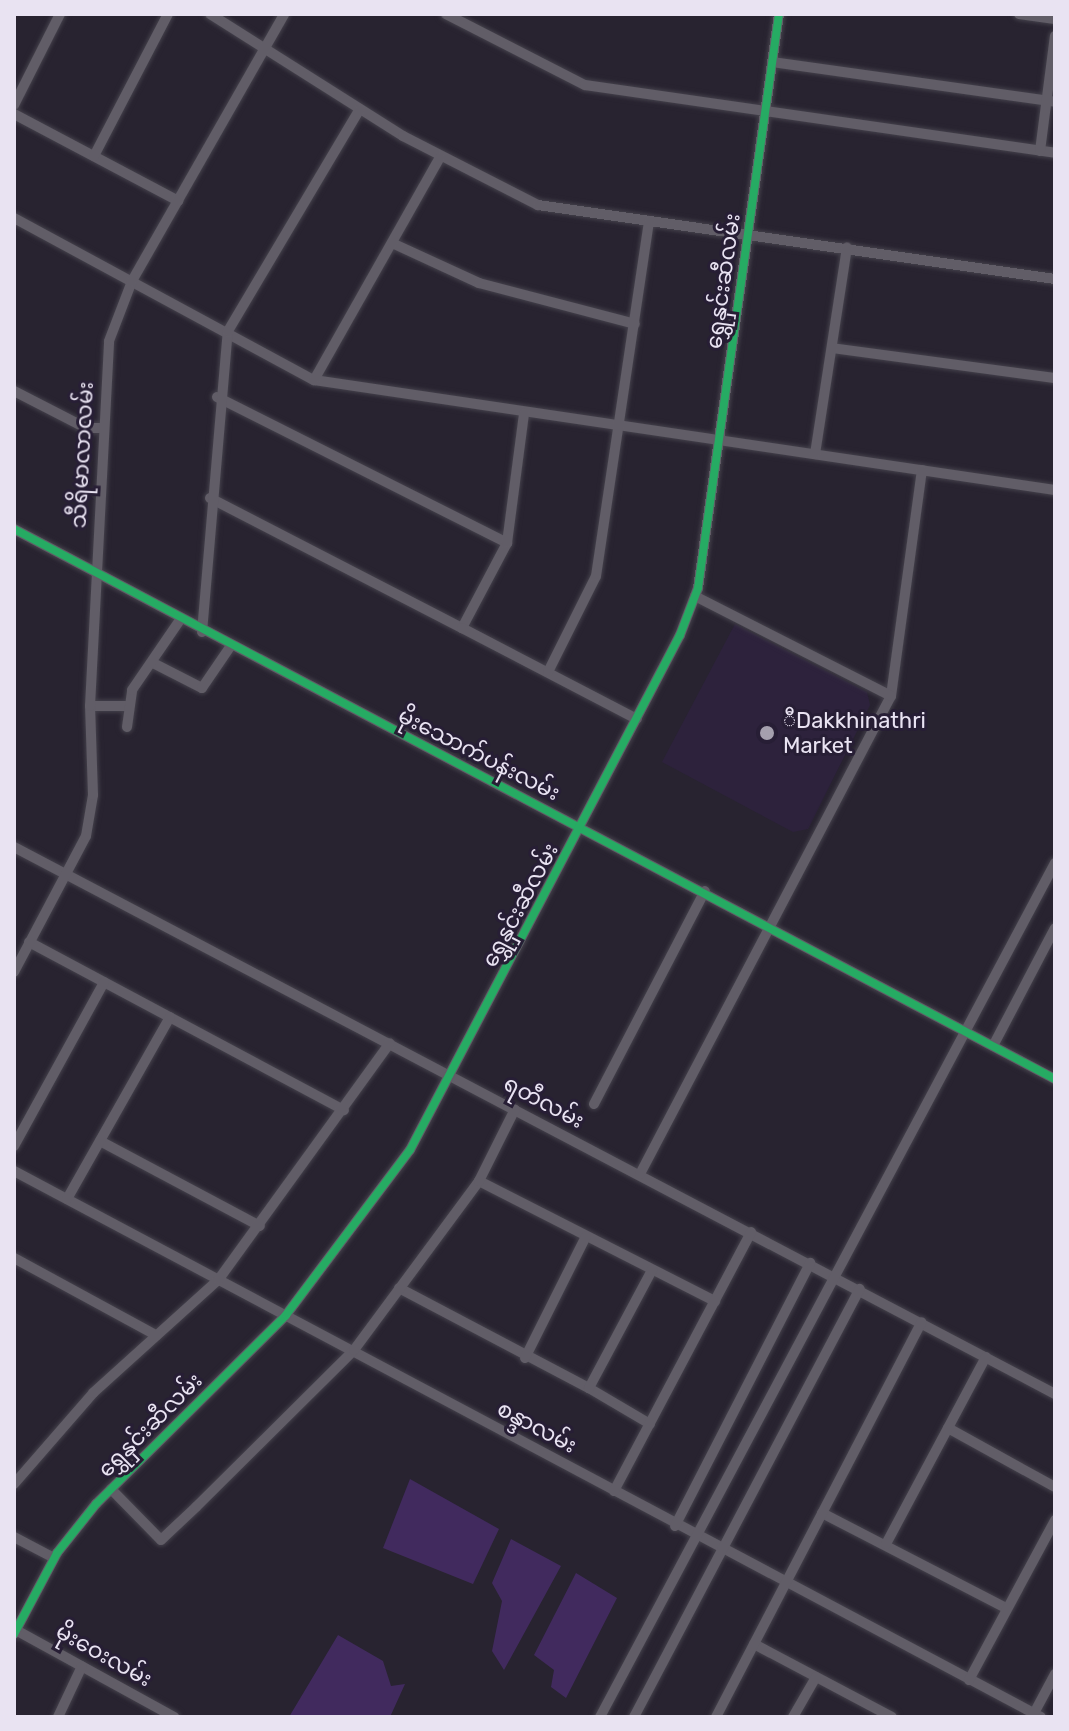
<!DOCTYPE html>
<html>
<head>
<meta charset="utf-8">
<style>
  body { margin:0 }
  #map { position:relative; width:1069px; height:1731px; overflow:hidden; background:#282330; font-family:Rubik,"Noto Sans Myanmar",sans-serif }
  div>[style] { position:absolute }
  [style*='--x'] { left:calc(var(--x)*1px); top:calc(var(--y)*1px); width:calc(var(--w)*1px); rotate:calc(var(--a)*1deg) }
  .built>* { inset:0; background:#2d223c }
  .water>* { inset:0; background:#412a5e }
  .roads { filter:drop-shadow(0 0 2px #44414b) drop-shadow(0 0 2px #44414b) }
  .minor>* { height:10px; margin:-5px; padding:0 5px; transform-origin:5px; border-radius:5px; background:#615d67 }
  .cycleway>* { height:8px; margin:-4px; padding:0 4px; transform-origin:4px; border-radius:4px; background:#26ab63 }
  .dots>* { width:22px; height:22px; translate:-50% -50%; box-sizing:border-box; border:4px solid #271e35; border-radius:50% }
  span { translate:-50% -50%; white-space:nowrap; text-align:center; line-height:1.15; -webkit-text-stroke:6px #271e35; paint-order:stroke }
  .street-label { font-size:22px; color:#e9e3f2 }
  .poi-label { font-size:22px; color:#e9e3f2 }
  .left { translate:0 -50%; text-align:left }
  .frame { position:absolute; inset:0; border:16px solid #e9e3f2; pointer-events:none }
</style>
</head>
<body>
<div id="map">
  <div class="built">
    <div style="clip-path:polygon(735px 624px,867px 692px,870px 705px,808px 829px,793px 832px,662px 762px)"></div>
  </div>
  <div class="water">
    <div style="clip-path:polygon(410px 1479px,499px 1529px,473px 1584px,383px 1548px)"></div>
    <div style="clip-path:polygon(511px 1539px,561px 1566px,504px 1670px,492px 1651px,502px 1601px,492px 1583px)"></div>
    <div style="clip-path:polygon(576px 1573px,617px 1598px,566px 1698px,551px 1687px,554px 1670px,534px 1655px)"></div>
    <div style="clip-path:polygon(338px 1635px,383px 1661px,391px 1686px,405px 1684px,390px 1717px,289px 1717px)"></div>
  </div>
  <div class="roads">
    <div class="minor">
      <div style="--x:210;--y:14;--w:228;--a:32.3"></div>
      <div style="--x:403;--y:136;--w:152;--a:27.1"></div>
      <div style="--x:538;--y:205;--w:522;--a:8.15"></div>
      <div style="--x:446;--y:14;--w:156;--a:27.1"></div>
      <div style="--x:585;--y:85;--w:475;--a:8.2"></div>
      <div style="--x:1019;--y:14;--w:36;--a:8"></div>
      <div style="--x:772;--y:62;--w:286;--a:8"></div>
      <div style="--x:14;--y:105;--w:102;--a:-63.2"></div>
      <div style="--x:14;--y:114;--w:186;--a:27.9"></div>
      <div style="--x:1040;--y:151;--w:116;--a:-82.6"></div>
      <div style="--x:94;--y:156;--w:160;--a:-62.5"></div>
      <div style="--x:14;--y:218;--w:341;--a:28.4"></div>
      <div style="--x:314;--y:380;--w:749;--a:8.44"></div>
      <div style="--x:392;--y:243;--w:96;--a:24.7"></div>
      <div style="--x:479;--y:283;--w:161;--a:14.7"></div>
      <div style="--x:832;--y:348;--w:225;--a:7.7"></div>
      <div style="--x:314;--y:380;--w:256;--a:-60.5"></div>
      <div style="--x:14;--y:391;--w:81;--a:27.2"></div>
      <div style="--x:86;--y:428;--w:16;--a:0"></div>
      <div style="--x:217;--y:397;--w:325;--a:26.7"></div>
      <div style="--x:815;--y:454;--w:209;--a:-81.2"></div>
      <div style="--x:210;--y:498;--w:284;--a:27.3"></div>
      <div style="--x:462;--y:628;--w:96;--a:-62.1"></div>
      <div style="--x:507;--y:543;--w:131;--a:-82.5"></div>
      <div style="--x:14;--y:529;--w:1177;--a:27.85"></div>
      <div style="--x:462;--y:628;--w:197;--a:27.5"></div>
      <div style="--x:202;--y:632;--w:302;--a:-85.1"></div>
      <div style="--x:228;--y:331;--w:258;--a:-59.3"></div>
      <div style="--x:153;--y:663;--w:55;--a:27"></div>
      <div style="--x:202;--y:688;--w:50;--a:-55.7"></div>
      <div style="--x:548;--y:672;--w:107;--a:-63.4"></div>
      <div style="--x:596;--y:576;--w:359;--a:-81.5"></div>
      <div style="--x:891;--y:696;--w:228;--a:-82.2"></div>
      <div style="--x:90;--y:706;--w:38;--a:0"></div>
      <div style="--x:127;--y:727;--w:37;--a:-82"></div>
      <div style="--x:132;--y:690;--w:85;--a:-55.6"></div>
      <div style="--x:14;--y:847;--w:1176;--a:27.72"></div>
      <div style="--x:29;--y:942;--w:357;--a:28.1"></div>
      <div style="--x:14;--y:972;--w:154;--a:-62.1"></div>
      <div style="--x:86;--y:836;--w:42;--a:-80.3"></div>
      <div style="--x:93;--y:795;--w:89;--a:-91.9"></div>
      <div style="--x:90;--y:706;--w:365;--a:-87"></div>
      <div style="--x:109;--y:341;--w:64;--a:-69"></div>
      <div style="--x:132;--y:281;--w:307;--a:-60.3"></div>
      <div style="--x:993;--y:1046;--w:133;--a:-62.3"></div>
      <div style="--x:594;--y:1104;--w:240;--a:-62.5"></div>
      <div style="--x:100;--y:1141;--w:181;--a:28"></div>
      <div style="--x:14;--y:1146;--w:187;--a:-61.2"></div>
      <div style="--x:14;--y:1171;--w:1163;--a:28"></div>
      <div style="--x:640;--y:1174;--w:540;--a:-62.3"></div>
      <div style="--x:891;--y:696;--w:220;--a:-153"></div>
      <div style="--x:479;--y:1181;--w:265;--a:27"></div>
      <div style="--x:67;--y:1199;--w:209;--a:-60.5"></div>
      <div style="--x:14;--y:1258;--w:162;--a:28.5"></div>
      <div style="--x:399;--y:1288;--w:215;--a:27.8"></div>
      <div style="--x:525;--y:1358;--w:136;--a:-63.4"></div>
      <div style="--x:650;--y:1424;--w:71;--a:-149.5"></div>
      <div style="--x:589;--y:1388;--w:134;--a:-61.9"></div>
      <div style="--x:948;--y:1428;--w:122;--a:28.9"></div>
      <div style="--x:14;--y:1484;--w:121;--a:-49"></div>
      <div style="--x:93;--y:1393;--w:170;--a:-42.1"></div>
      <div style="--x:219;--y:1279;--w:291;--a:-54.1"></div>
      <div style="--x:111;--y:1489;--w:71;--a:45.6"></div>
      <div style="--x:161;--y:1540;--w:48;--a:-43.3"></div>
      <div style="--x:196;--y:1507;--w:223;--a:-44.8"></div>
      <div style="--x:354;--y:1350;--w:210;--a:-53.5"></div>
      <div style="--x:479;--y:1181;--w:80;--a:-63.4"></div>
      <div style="--x:614;--y:1491;--w:293;--a:-62.1"></div>
      <div style="--x:822;--y:1513;--w:207;--a:27.3"></div>
      <div style="--x:675;--y:1526;--w:296;--a:-62.8"></div>
      <div style="--x:14;--y:1537;--w:45;--a:27.7"></div>
      <div style="--x:886;--y:1544;--w:212;--a:-61.9"></div>
      <div style="--x:14;--y:1629;--w:183;--a:28.8"></div>
      <div style="--x:14;--y:1634;--w:92;--a:-62"></div>
      <div style="--x:57;--y:1553;--w:63;--a:-51.5"></div>
      <div style="--x:96;--y:1504;--w:268;--a:-44.8"></div>
      <div style="--x:286;--y:1315;--w:206;--a:-53.1"></div>
      <div style="--x:410;--y:1150;--w:581;--a:-62.33"></div>
      <div style="--x:680;--y:635;--w:50;--a:-69"></div>
      <div style="--x:698;--y:588;--w:580;--a:-81.97"></div>
      <div style="--x:754;--y:1644;--w:156;--a:27.9"></div>
      <div style="--x:969;--y:1680;--w:182;--a:-61.7"></div>
      <div style="--x:58;--y:1717;--w:56;--a:-64.8"></div>
      <div style="--x:600;--y:1717;--w:968;--a:-61.95"></div>
      <div style="--x:634;--y:1717;--w:484;--a:-62.2"></div>
      <div style="--x:716;--y:1717;--w:445;--a:-62.5"></div>
      <div style="--x:793;--y:1717;--w:46;--a:-60.1"></div>
      <div style="--x:1032;--y:1717;--w:49;--a:-61.9"></div>
    </div>
  </div>
  <div class="cycleway">
    <div style="--x:14;--y:529;--w:1177;--a:27.85"></div>
    <div style="--x:14;--y:1634;--w:92;--a:-62"></div>
    <div style="--x:57;--y:1553;--w:63;--a:-51.5"></div>
    <div style="--x:96;--y:1504;--w:268;--a:-44.8"></div>
    <div style="--x:286;--y:1315;--w:206;--a:-53.1"></div>
    <div style="--x:410;--y:1150;--w:581;--a:-62.33"></div>
    <div style="--x:680;--y:635;--w:50;--a:-69"></div>
    <div style="--x:698;--y:588;--w:580;--a:-81.97"></div>
  </div>
  <div class="dots">
    <div style="left:767px;top:733px;background:#a5a0ae"></div>
  </div>
  <div class="street-label">
    <span style="left:723px;top:281px;rotate:-82deg">ရွှေနှင်းဆီလမ်း</span>
    <span style="left:82px;top:455px;rotate:-87deg">သီရိမာလာလမ်း</span>
    <span style="left:479px;top:754px;rotate:27deg">မိုးသောက်ပန်းလမ်း</span>
    <span style="left:520px;top:905px;rotate:-62deg">ရွှေနှင်းဆီလမ်း</span>
    <span style="left:544px;top:1102px;rotate:28deg">ရတီလမ်း</span>
    <span style="left:150px;top:1425px;rotate:-45deg">ရွှေနှင်းဆီလမ်း</span>
    <span style="left:537px;top:1427px;rotate:28deg">စန္ဒာလမ်း</span>
    <span style="left:104px;top:1655px;rotate:29deg">မိုးဝေးလမ်း</span>
  </div>
  <div class="poi-label">
    <span class="left" style="left:783px;top:733px">ီDakkhinathri<br>Market</span>
  </div>
  <div class="frame"></div>
</div>
</body>
</html>
